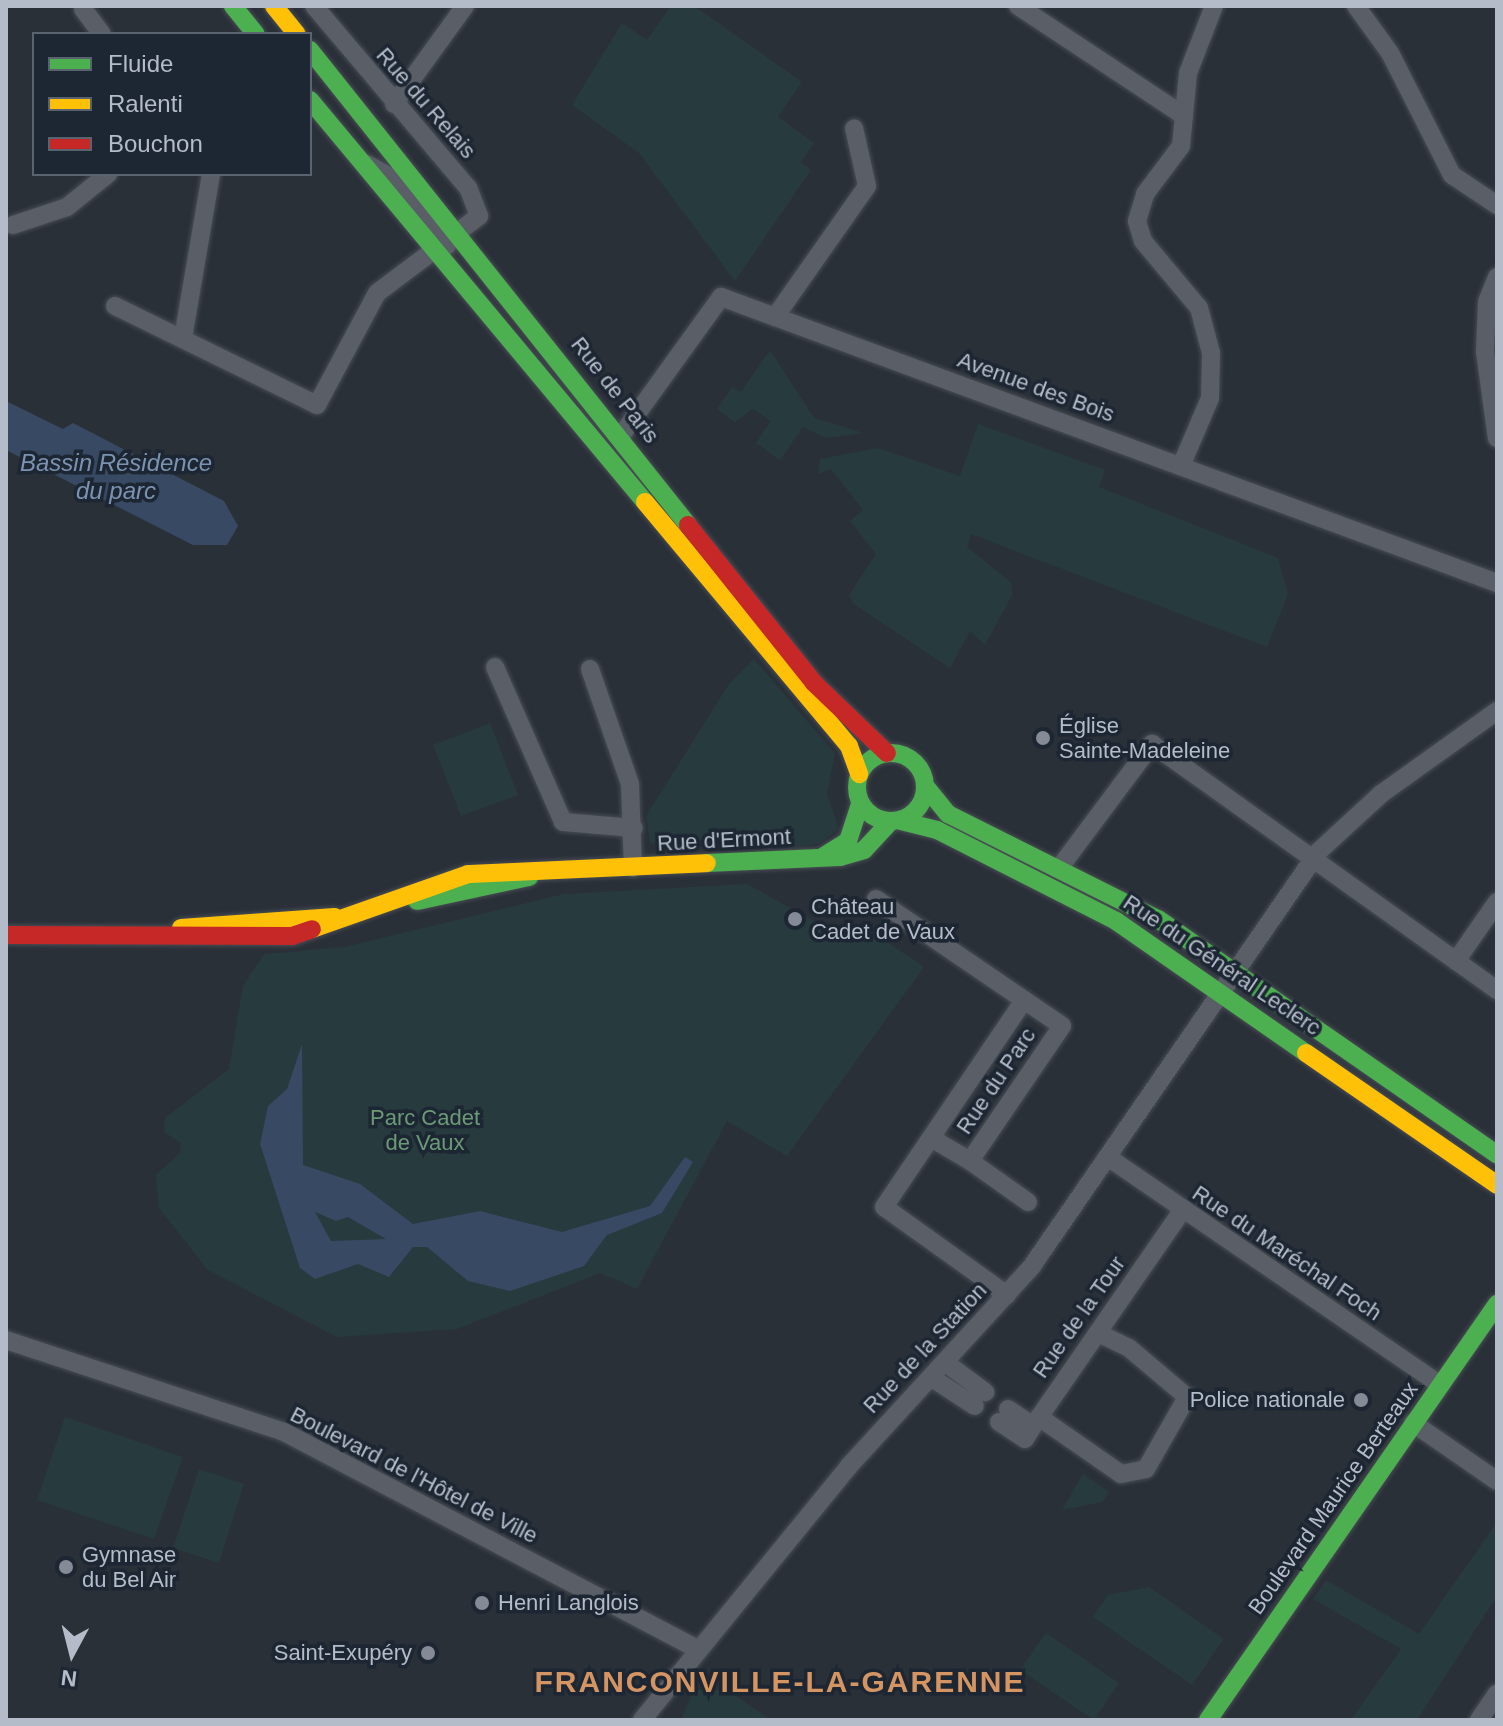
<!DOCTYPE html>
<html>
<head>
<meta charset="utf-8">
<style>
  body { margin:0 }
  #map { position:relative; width:1503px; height:1726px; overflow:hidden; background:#2a3038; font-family:Arial,sans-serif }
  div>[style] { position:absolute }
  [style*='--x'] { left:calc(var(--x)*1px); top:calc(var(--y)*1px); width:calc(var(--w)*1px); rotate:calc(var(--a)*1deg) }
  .green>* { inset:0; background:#273a3e }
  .water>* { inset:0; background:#384963 }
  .roads { filter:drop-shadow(0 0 2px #484c53) drop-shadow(0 0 2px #484c53) }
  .street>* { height:18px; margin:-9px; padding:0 9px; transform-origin:9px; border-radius:9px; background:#5a5e66 }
  .fast>* { height:18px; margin:-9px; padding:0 9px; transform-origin:9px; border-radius:9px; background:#4caf50 }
  .fast>.ring { margin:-9px; padding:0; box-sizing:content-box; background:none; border:18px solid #4caf50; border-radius:50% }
  .slow>* { height:18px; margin:-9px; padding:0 9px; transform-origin:9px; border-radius:9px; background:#ffc107 }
  .jam>* { height:18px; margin:-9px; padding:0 9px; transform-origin:9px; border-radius:9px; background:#c62828 }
  .dots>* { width:22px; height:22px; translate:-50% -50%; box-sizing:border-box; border:4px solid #1d2633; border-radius:50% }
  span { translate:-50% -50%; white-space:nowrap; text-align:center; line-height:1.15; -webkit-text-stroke:7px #1d2633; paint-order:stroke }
  .street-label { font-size:22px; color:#b4bcc9 }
  .poi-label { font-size:22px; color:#b4bcc9 }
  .left { translate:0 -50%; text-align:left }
  .right { translate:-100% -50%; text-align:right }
  .park-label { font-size:22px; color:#6b9a76 }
  .water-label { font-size:24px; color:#7c92b1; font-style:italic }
  .district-label { font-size:30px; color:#d59563; font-weight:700; letter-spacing:2px }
  .frame { position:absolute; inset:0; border:8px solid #b4bcc9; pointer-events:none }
  .legend { position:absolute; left:32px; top:32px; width:280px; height:144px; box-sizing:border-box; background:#1d2633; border:2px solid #59626f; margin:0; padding:10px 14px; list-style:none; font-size:24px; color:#b4bcc9 }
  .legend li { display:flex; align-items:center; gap:16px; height:40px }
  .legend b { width:40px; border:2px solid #59626f }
  .north { position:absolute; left:32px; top:1614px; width:80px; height:80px; -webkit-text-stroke:6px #1d2633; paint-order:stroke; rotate:187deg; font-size:22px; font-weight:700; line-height:32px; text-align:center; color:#b4bcc9 }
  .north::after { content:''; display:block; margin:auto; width:28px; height:36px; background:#b4bcc9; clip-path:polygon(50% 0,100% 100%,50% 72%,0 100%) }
</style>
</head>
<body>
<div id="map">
  <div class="green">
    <div style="clip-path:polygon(671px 6px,694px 6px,802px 82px,778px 117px,814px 143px,801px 162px,811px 170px,735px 281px,639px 153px,572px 105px,622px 23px,647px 40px)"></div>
    <div style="clip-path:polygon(770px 350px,814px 418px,864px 433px,826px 438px,803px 427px,780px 460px,756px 443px,771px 421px,753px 409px,735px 422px,717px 409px,732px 387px,741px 392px)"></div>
    <div style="clip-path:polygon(978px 424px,1105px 470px,1099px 487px,1278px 558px,1288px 594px,1267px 647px,971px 534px,967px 547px,1011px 582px,1012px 595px,985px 645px,970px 631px,950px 668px,855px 605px,849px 595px,876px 554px,850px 521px,863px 510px,831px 469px,818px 474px,820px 459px,878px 448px,960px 476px)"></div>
    <div style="clip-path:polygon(754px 659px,835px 753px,827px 794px,839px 829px,820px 843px,789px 848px,784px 835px,650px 843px,646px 816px,729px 684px)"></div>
    <div style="clip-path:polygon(490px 723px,518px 795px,461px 816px,433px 745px)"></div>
    <div style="clip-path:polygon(747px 884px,847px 939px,858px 922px,924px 967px,787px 1156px,727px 1121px,637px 1289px,600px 1273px,457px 1329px,337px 1337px,208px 1270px,159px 1208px,156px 1175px,180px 1153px,181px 1143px,164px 1132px,165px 1118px,229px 1069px,243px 986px,264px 954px,345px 947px,564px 894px)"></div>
    <div style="clip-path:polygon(65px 1417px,183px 1457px,154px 1539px,37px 1500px)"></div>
    <div style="clip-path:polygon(199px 1469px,244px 1484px,219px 1563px,173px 1548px)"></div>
    <div style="clip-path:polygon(1083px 1474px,1109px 1492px,1102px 1502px,1062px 1510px)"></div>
    <div style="clip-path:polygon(1497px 1522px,1497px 1596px,1417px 1720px,1351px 1720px,1401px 1649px,1313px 1599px,1326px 1580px,1419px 1634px)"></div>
    <div style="clip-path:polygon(1149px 1587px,1224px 1639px,1192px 1685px,1093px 1617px,1108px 1595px)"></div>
    <div style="clip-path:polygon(1046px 1633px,1119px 1683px,1094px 1720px,1020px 1670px)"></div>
    <div style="clip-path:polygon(694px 1690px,727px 1690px,771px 1720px,681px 1720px)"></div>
  </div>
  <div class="water">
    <div style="clip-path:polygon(6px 401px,63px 429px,73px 423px,224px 501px,238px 526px,227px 545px,193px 545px,6px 450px)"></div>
    <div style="clip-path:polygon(evenodd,302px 1044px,303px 1165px,360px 1184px,413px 1224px,480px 1211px,562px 1232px,650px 1206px,685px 1157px,693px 1162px,662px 1213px,607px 1235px,584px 1266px,510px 1291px,468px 1281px,427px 1247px,413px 1247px,389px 1277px,358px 1264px,315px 1279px,300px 1268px,260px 1144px,268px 1106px,287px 1089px,302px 1044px,315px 1212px,336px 1221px,348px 1217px,386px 1239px,331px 1241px,315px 1212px)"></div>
  </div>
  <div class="roads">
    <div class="street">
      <div style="--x:1018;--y:6;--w:199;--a:33.5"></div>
      <div style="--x:1356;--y:6;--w:58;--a:54.1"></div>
      <div style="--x:1390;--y:53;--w:137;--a:63.1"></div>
      <div style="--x:1452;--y:175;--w:54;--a:33.7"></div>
      <div style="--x:83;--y:9;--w:31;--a:53"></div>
      <div style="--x:394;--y:104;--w:121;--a:-54.1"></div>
      <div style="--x:367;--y:164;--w:29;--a:29"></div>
      <div style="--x:392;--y:178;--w:87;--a:50.6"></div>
      <div style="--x:13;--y:225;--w:57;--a:-18.4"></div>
      <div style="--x:67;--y:207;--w:53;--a:-38.8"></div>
      <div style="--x:1497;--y:277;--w:27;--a:112"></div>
      <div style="--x:1487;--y:302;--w:50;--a:92.3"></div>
      <div style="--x:1485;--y:352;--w:87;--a:82.1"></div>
      <div style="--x:115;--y:306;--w:225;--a:26.1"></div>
      <div style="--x:317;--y:405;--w:127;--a:-61.8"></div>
      <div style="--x:377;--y:293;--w:128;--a:-37"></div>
      <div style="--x:479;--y:216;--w:30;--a:-111"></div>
      <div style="--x:468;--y:188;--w:238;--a:-130.2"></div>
      <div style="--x:775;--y:317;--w:160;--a:-54.9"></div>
      <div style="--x:867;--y:186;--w:59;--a:-102.6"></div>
      <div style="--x:183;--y:338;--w:166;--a:-80.3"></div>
      <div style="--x:620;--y:437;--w:173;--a:-54.2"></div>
      <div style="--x:721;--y:297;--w:827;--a:20.23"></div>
      <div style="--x:1181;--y:466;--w:74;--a:-66.9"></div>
      <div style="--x:1210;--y:398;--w:45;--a:-88.7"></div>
      <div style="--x:1211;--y:353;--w:47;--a:-104.9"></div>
      <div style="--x:1199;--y:308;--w:87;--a:-129.9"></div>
      <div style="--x:1143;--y:241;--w:21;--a:-107"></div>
      <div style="--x:1137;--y:221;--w:28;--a:-73"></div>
      <div style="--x:1145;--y:194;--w:60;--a:-53.1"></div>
      <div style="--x:1181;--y:146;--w:73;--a:-84.5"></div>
      <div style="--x:1188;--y:73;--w:72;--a:-68.8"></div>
      <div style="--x:495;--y:667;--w:169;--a:66.3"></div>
      <div style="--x:563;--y:822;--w:71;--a:4.8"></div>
      <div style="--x:590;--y:669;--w:122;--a:70.8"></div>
      <div style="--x:630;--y:784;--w:84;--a:88"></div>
      <div style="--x:1060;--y:867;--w:154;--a:-53.2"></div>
      <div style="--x:1152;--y:744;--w:424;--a:35.5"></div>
      <div style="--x:876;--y:899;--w:225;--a:34.3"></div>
      <div style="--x:1062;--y:1026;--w:163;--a:124.3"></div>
      <div style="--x:970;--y:1161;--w:71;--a:35.3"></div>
      <div style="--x:1456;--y:961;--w:72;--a:-55.2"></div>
      <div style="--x:931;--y:1138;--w:45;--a:30.5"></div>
      <div style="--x:1109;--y:1158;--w:401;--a:34.4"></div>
      <div style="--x:1007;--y:1295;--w:151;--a:-144.4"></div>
      <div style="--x:884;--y:1207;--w:250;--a:-55.9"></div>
      <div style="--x:6;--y:1340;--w:293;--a:18.3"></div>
      <div style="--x:284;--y:1432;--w:467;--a:27.7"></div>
      <div style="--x:946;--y:1363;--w:49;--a:36.6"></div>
      <div style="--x:932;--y:1378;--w:51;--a:33.1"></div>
      <div style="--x:1008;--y:1409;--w:30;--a:34"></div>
      <div style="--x:1033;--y:1426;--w:262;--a:-55.3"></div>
      <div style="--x:1039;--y:1417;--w:100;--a:34.8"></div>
      <div style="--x:1121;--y:1474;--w:25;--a:-11"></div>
      <div style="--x:1146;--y:1469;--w:83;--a:-60.3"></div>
      <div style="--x:1187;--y:1397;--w:76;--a:-139.8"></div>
      <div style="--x:1129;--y:1348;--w:34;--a:-154"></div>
      <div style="--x:999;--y:1422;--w:31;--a:33"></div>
      <div style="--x:1025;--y:1439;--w:15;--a:-58"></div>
      <div style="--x:1413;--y:1423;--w:102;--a:34.6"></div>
      <div style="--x:642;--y:1720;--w:328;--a:-50.8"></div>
      <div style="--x:849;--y:1466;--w:271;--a:-47.5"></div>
      <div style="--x:1032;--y:1266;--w:503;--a:-55.36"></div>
      <div style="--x:1318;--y:852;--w:86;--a:-42.6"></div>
      <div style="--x:1381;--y:794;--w:143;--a:-35.6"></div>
      <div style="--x:1479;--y:1720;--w:32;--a:-56"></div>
    </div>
    <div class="fast">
      <div style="--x:233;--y:6;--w:36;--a:51"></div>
      <div style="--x:310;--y:50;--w:607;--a:51.49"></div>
      <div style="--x:310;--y:100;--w:523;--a:50.19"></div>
      <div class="ring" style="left:857px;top:753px;width:50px;height:50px"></div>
      <div style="--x:926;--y:787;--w:35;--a:51"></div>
      <div style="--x:948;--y:814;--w:235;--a:26.6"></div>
      <div style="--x:1158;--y:919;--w:413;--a:34.8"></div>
      <div style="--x:901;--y:821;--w:37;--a:14"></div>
      <div style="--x:937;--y:830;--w:201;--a:26.9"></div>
      <div style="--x:1116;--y:921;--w:231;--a:34.8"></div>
      <div style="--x:824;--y:856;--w:28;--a:-32"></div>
      <div style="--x:848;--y:841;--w:39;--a:-72"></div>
      <div style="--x:707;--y:863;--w:133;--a:-2.6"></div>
      <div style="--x:840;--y:857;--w:25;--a:-16"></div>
      <div style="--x:864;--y:850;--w:38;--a:-47"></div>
      <div style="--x:417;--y:901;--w:115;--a:-12.1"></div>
      <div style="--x:1208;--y:1720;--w:507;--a:-55.21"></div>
    </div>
    <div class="slow">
      <div style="--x:274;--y:6;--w:36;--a:51"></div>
      <div style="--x:645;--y:502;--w:318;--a:50.1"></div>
      <div style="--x:849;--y:746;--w:30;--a:70"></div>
      <div style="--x:181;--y:928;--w:154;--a:-4.1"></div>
      <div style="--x:312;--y:929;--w:165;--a:-19.4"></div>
      <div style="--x:468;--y:874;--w:239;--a:-2.6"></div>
      <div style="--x:1306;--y:1053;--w:232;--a:34.6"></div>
    </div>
    <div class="jam">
      <div style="--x:688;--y:525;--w:202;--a:51.4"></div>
      <div style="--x:814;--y:683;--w:101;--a:43.8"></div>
      <div style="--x:6;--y:935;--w:286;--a:0.2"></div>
      <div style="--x:292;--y:936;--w:21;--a:-19"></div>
    </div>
  </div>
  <div class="dots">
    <div style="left:1043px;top:738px;background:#848b96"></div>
    <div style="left:795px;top:919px;background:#848b96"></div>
    <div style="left:1361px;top:1400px;background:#848b96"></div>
    <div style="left:66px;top:1567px;background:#848b96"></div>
    <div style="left:482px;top:1603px;background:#848b96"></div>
    <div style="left:428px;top:1653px;background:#848b96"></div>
  </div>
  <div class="street-label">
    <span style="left:426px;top:103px;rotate:49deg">Rue du Relais</span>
    <span style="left:1036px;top:387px;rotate:20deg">Avenue des Bois</span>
    <span style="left:615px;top:390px;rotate:52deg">Rue de Paris</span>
    <span style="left:724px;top:840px;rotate:-3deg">Rue d'Ermont</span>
    <span style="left:1222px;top:965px;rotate:34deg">Rue du Général Leclerc</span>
    <span style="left:996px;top:1081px;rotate:-56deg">Rue du Parc</span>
    <span style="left:1287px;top:1253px;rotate:34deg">Rue du Maréchal Foch</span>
    <span style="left:1079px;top:1317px;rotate:-55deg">Rue de la Tour</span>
    <span style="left:925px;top:1348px;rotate:-47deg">Rue de la Station</span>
    <span style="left:414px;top:1475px;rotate:27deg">Boulevard de l'Hôtel de Ville</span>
    <span style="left:1333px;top:1498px;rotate:-55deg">Boulevard Maurice Berteaux</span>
  </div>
  <div class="poi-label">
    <span class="left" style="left:1059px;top:738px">Église<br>Sainte-Madeleine</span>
    <span class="left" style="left:811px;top:919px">Château<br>Cadet de Vaux</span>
    <span class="right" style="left:1345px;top:1400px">Police nationale</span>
    <span class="left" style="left:82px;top:1567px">Gymnase<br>du Bel Air</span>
    <span class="left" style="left:498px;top:1603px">Henri Langlois</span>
    <span class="right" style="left:412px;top:1653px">Saint-Exupéry</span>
  </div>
  <div class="park-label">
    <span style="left:425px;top:1130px">Parc Cadet<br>de Vaux</span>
  </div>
  <div class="water-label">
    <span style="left:116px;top:477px">Bassin Résidence<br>du parc</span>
  </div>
  <div class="district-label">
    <span style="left:780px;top:1682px">FRANCONVILLE-LA-GARENNE</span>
  </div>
  <div class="frame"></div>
  <ul class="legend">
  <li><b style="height:10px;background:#4caf50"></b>Fluide</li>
  <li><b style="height:10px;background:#ffc107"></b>Ralenti</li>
  <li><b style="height:10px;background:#c62828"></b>Bouchon</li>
  </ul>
  <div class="north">N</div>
</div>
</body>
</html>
